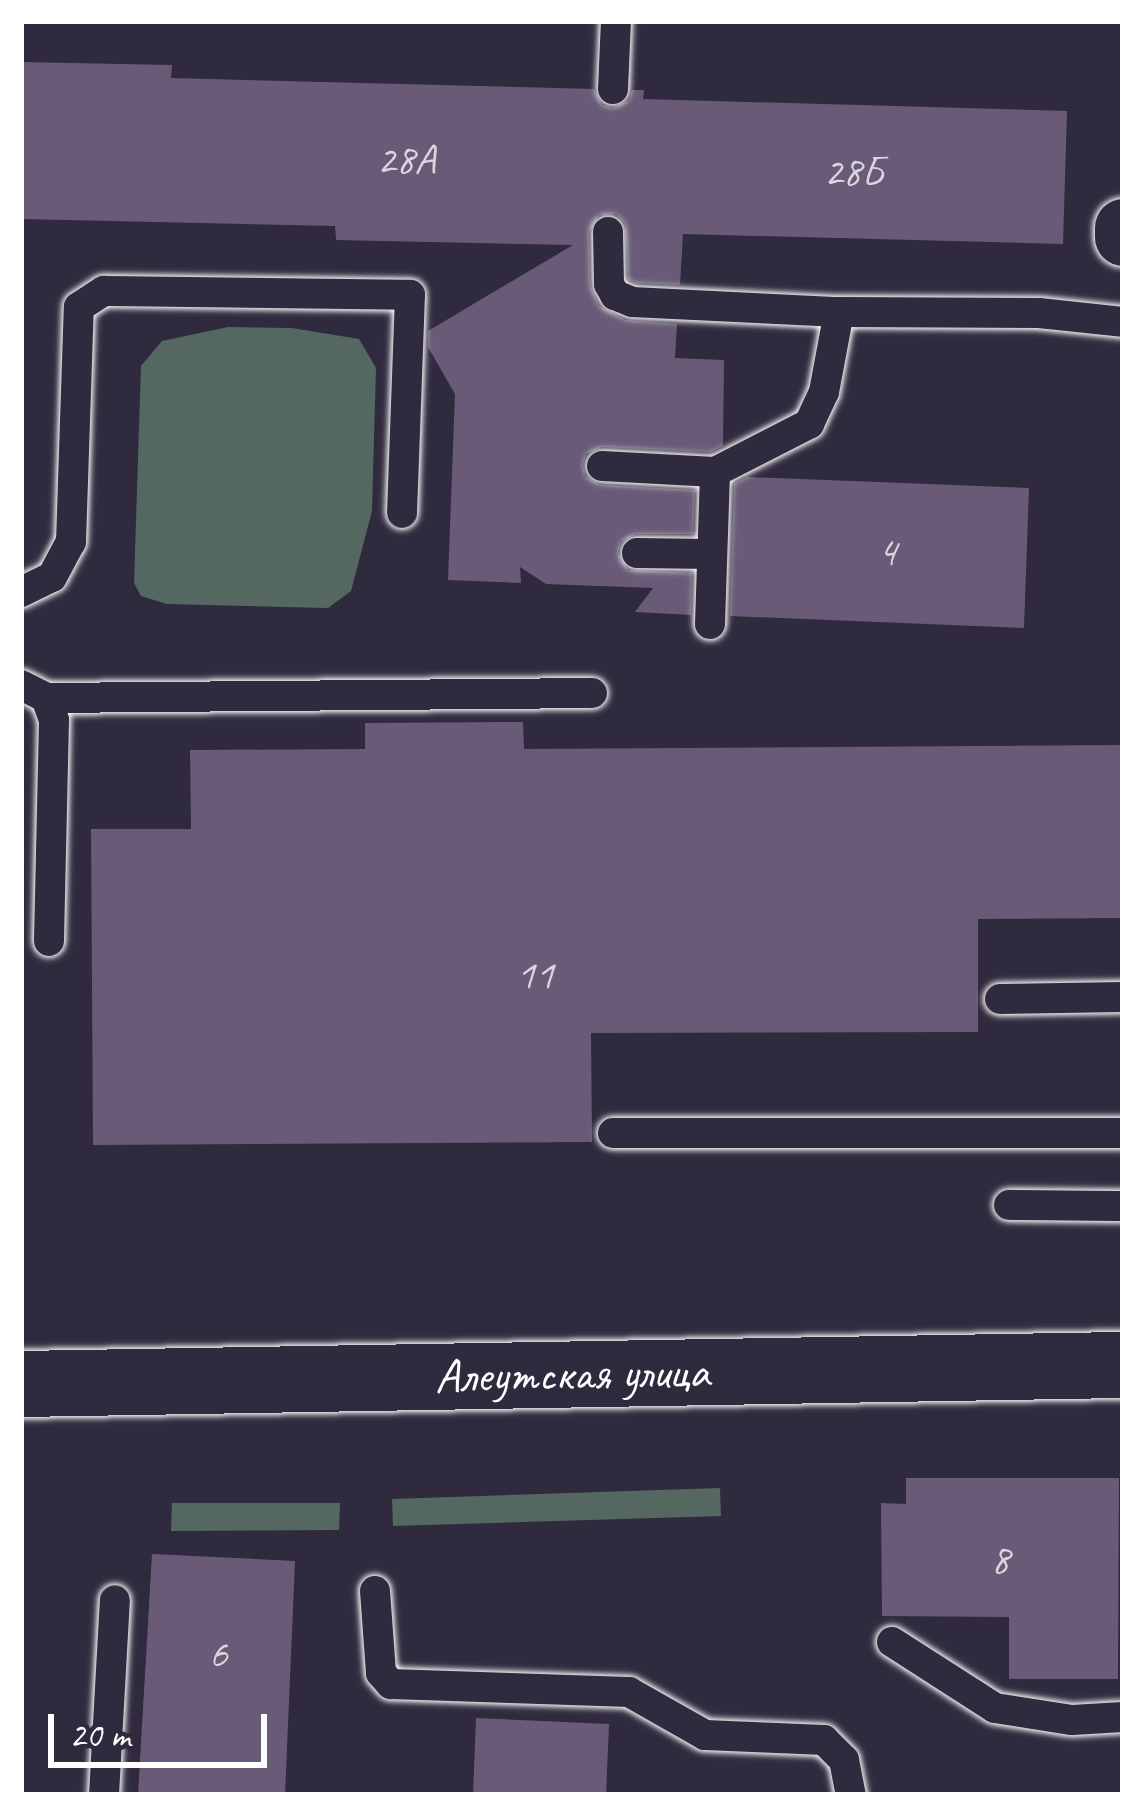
<!DOCTYPE html>
<html>
<head>
<meta charset="utf-8">
<style>
  body { margin:0 }
  #map { position:relative; width:1144px; height:1816px; overflow:hidden; background:#2f2a3d; font-family:Caveat,sans-serif }
  div>[style] { position:absolute }
  [style*='--x'] { left:calc(var(--x)*1px); top:calc(var(--y)*1px); width:calc(var(--w)*1px); rotate:calc(var(--a)*1deg) }
  .green>* { inset:0; background:#546861 }
  .building>* { inset:0; background:#695b77 }
  .roads { filter:drop-shadow(0 0 3px #fff) drop-shadow(0 0 3px #fff) }
  .lane>* { height:30px; margin:-15px; padding:0 15px; transform-origin:15px; border-radius:15px; background:#2f2a3d }
  .street>* { height:57px; margin:-28.5px; padding:0 28.5px; transform-origin:28.5px; border-radius:28.5px; background:#2f2a3d }
  .primary>* { height:66px; margin:-33px; padding:0 33px; transform-origin:33px; border-radius:33px; background:#2f2a3d }
  span { translate:-50% -50%; white-space:nowrap; text-align:center; line-height:1.15; -webkit-text-stroke:9px #2f2a3d; paint-order:stroke }
  .number-label { font-size:42px; color:#dad6dd }
  .number-label span { -webkit-text-stroke-width:0 }
  .street-label { font-size:48px; color:#fff }
  .frame { position:absolute; inset:0; border:24px solid #fff; pointer-events:none }
  .scale { position:absolute; left:48px; top:1714px; width:219px; height:54px; box-sizing:border-box; border:6px solid #fff; border-top:0; padding-left:15px; font-size:36px; line-height:42px; white-space:nowrap; color:#fff; -webkit-text-stroke:9px #2f2a3d; paint-order:stroke }
</style>
</head>
<body>
<div id="map">
  <div class="green">
    <div style="clip-path:polygon(228px 327px,292px 328px,359px 339px,376px 368px,372px 511px,351px 591px,328px 608px,167px 604px,141px 596px,134px 583px,141px 366px,162px 341px)"></div>
    <div style="clip-path:polygon(720px 1488px,721px 1516px,393px 1526px,392px 1499px)"></div>
    <div style="clip-path:polygon(172px 1503px,340px 1503px,339px 1530px,171px 1531px)"></div>
  </div>
  <div class="building">
    <div style="clip-path:polygon(21px 62px,172px 65px,171px 78px,594px 89px,602px 105px,613px 108px,629px 100px,632px 90px,644px 90px,643px 99px,1067px 111px,1063px 244px,683px 234px,680px 285px,636px 283px,628px 279px,625px 223px,616px 214px,599px 215px,589px 232px,590px 285px,599px 306px,625px 320px,677px 324px,675px 358px,724px 360px,723px 446px,711px 452px,602px 447px,586px 454px,583px 464px,585px 476px,600px 485px,695px 490px,693px 534px,636px 534px,621px 542px,618px 552px,628px 570px,692px 573px,691px 615px,635px 612px,653px 588px,546px 584px,520px 567px,521px 583px,448px 580px,455px 394px,428px 347px,428px 331px,573px 245px,336px 240px,335px 226px,21px 219px)"></div>
    <div style="clip-path:polygon(747px 477px,1029px 488px,1024px 628px,730px 616px,734px 484px)"></div>
    <div style="clip-path:polygon(523px 722px,524px 749px,1123px 745px,1123px 918px,978px 919px,978px 1032px,591px 1033px,592px 1142px,93px 1145px,91px 829px,191px 829px,190px 750px,365px 749px,365px 723px)"></div>
    <div style="clip-path:polygon(906px 1478px,1119px 1478px,1118px 1679px,1009px 1679px,1009px 1617px,882px 1616px,881px 1503px,906px 1504px)"></div>
    <div style="clip-path:polygon(152px 1554px,295px 1561px,285px 1795px,138px 1795px)"></div>
    <div style="clip-path:polygon(476px 1718px,609px 1724px,606px 1795px,473px 1795px)"></div>
  </div>
  <div class="roads">
    <div class="lane">
      <div style="--x:613;--y:89;--w:68;--a:-87.5"></div>
      <div style="--x:608;--y:232;--w:52;--a:88.9"></div>
      <div style="--x:609;--y:284;--w:13;--a:61"></div>
      <div style="--x:615;--y:295;--w:18;--a:22"></div>
      <div style="--x:632;--y:302;--w:207;--a:2.8"></div>
      <div style="--x:839;--y:312;--w:200;--a:0.3"></div>
      <div style="--x:1039;--y:313;--w:84;--a:6.1"></div>
      <div style="--x:602;--y:466;--w:113;--a:3"></div>
      <div style="--x:637;--y:553;--w:73;--a:0.8"></div>
      <div style="--x:21;--y:592;--w:34;--a:-26"></div>
      <div style="--x:52;--y:577;--w:40;--a:-62"></div>
      <div style="--x:71;--y:542;--w:235;--a:-88.1"></div>
      <div style="--x:79;--y:307;--w:30;--a:-33"></div>
      <div style="--x:104;--y:291;--w:306;--a:0.7"></div>
      <div style="--x:410;--y:295;--w:218;--a:92.1"></div>
      <div style="--x:710;--y:624;--w:152;--a:-88.1"></div>
      <div style="--x:715;--y:472;--w:106;--a:-27.1"></div>
      <div style="--x:809;--y:424;--w:35;--a:-65"></div>
      <div style="--x:824;--y:392;--w:81;--a:-79.4"></div>
      <div style="--x:21;--y:685;--w:28;--a:27"></div>
      <div style="--x:46;--y:698;--w:546;--a:-0.52"></div>
      <div style="--x:46;--y:698;--w:23;--a:70"></div>
      <div style="--x:54;--y:720;--w:221;--a:91.3"></div>
      <div style="--x:1000;--y:999;--w:123;--a:-0.9"></div>
      <div style="--x:613;--y:1133;--w:510;--a:0"></div>
      <div style="--x:1009;--y:1205;--w:114;--a:0.5"></div>
      <div style="--x:375;--y:1591;--w:82;--a:85.8"></div>
      <div style="--x:381;--y:1673;--w:15;--a:48"></div>
      <div style="--x:391;--y:1684;--w:238;--a:1.9"></div>
      <div style="--x:629;--y:1692;--w:87;--a:29.5"></div>
      <div style="--x:705;--y:1735;--w:119;--a:2.4"></div>
      <div style="--x:824;--y:1740;--w:28;--a:45"></div>
      <div style="--x:844;--y:1760;--w:36;--a:79"></div>
      <div style="--x:892;--y:1642;--w:122;--a:32.7"></div>
      <div style="--x:995;--y:1708;--w:78;--a:8.9"></div>
      <div style="--x:1072;--y:1720;--w:51;--a:-3.4"></div>
      <div style="--x:104;--y:1795;--w:195;--a:-86.8"></div>
    </div>
    <div class="street">
      <div style="--x:1123;--y:227;--w:10;--a:90"></div>
    </div>
    <div class="primary">
      <div style="--x:21;--y:1384;--w:1102;--a:-0.99"></div>
    </div>
  </div>
  <div class="number-label">
    <span style="left:406px;top:160px">28А</span>
    <span style="left:853px;top:172px">28Б</span>
    <span style="left:887px;top:552px">4</span>
    <span style="left:535px;top:975px">11</span>
    <span style="left:1000px;top:1560px">8</span>
    <span style="left:218px;top:1654px">6</span>
  </div>
  <div class="street-label">
    <span style="left:572px;top:1374px;rotate:-1deg">Алеутская улица</span>
  </div>
  <div class="frame"></div>
  <div class="scale">20 m</div>
</div>
</body>
</html>
